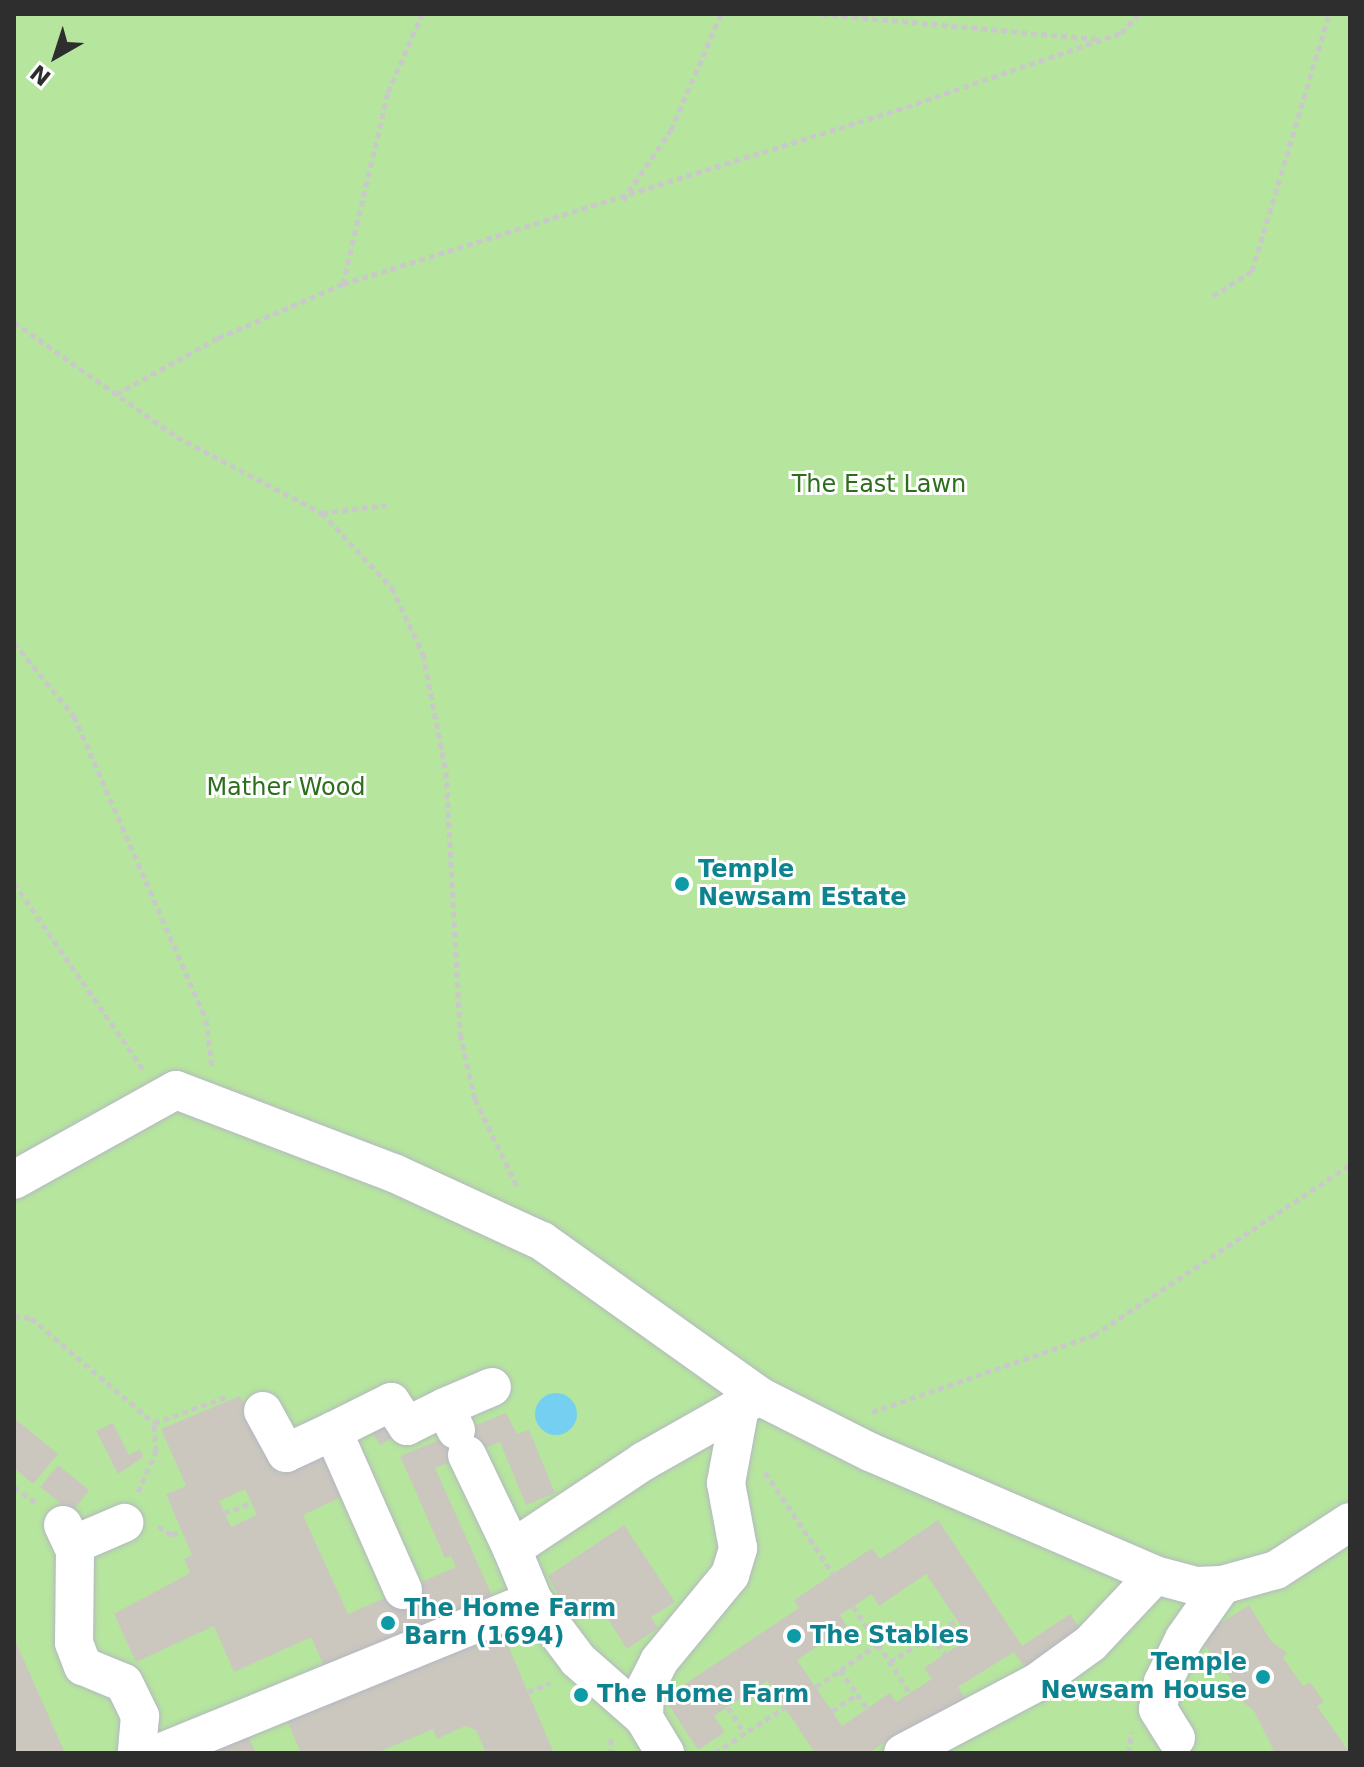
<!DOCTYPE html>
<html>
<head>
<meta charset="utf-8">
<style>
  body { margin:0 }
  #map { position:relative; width:1364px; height:1767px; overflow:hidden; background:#efe9e1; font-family:"DejaVu Sans",sans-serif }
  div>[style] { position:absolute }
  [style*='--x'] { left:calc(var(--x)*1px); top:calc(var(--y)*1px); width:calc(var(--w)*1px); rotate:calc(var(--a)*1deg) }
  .green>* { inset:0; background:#b6e59e }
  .water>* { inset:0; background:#75cff0 }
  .round { border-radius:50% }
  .building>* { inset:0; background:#cbc7bf }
  .minor-tunnel>* { height:38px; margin-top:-19px; transform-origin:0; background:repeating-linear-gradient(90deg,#c8c4bd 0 38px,transparent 0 57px) }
  .path>* { height:5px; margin-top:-2.5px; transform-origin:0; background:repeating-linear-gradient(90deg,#c9c9c9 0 6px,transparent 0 10px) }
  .roads { filter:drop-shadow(0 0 2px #b4b7c1) drop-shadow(0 0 2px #b4b7c1) }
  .minor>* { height:38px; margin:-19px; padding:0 19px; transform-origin:19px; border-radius:19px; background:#fff }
  .dots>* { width:22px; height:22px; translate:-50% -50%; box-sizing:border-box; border:4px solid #fff; border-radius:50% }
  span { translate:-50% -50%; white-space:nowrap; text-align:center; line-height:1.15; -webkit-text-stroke:6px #fff; paint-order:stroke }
  .park-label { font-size:24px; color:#2c6e1b }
  .culture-label { font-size:24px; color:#0d838f; font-weight:700 }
  .left { translate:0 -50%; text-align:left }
  .right { translate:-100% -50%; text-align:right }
  .frame { position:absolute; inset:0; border:16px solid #2e2e2e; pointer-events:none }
  .north { position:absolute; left:16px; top:16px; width:80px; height:80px; -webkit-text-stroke:6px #fff; paint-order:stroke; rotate:219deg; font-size:22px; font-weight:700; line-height:32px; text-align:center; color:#2e2e2e }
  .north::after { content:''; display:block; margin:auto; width:28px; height:36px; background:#2e2e2e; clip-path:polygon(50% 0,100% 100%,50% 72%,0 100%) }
</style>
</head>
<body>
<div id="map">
  <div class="green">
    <div style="clip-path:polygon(14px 14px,1350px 14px,1350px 1753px,14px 1753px)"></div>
  </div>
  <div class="water">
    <div class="round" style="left:535px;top:1393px;width:42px;height:42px"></div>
  </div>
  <div class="building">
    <div style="clip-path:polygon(evenodd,240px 1396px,279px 1474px,330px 1450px,350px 1493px,303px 1515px,348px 1614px,456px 1567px,451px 1556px,445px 1558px,400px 1456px,506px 1413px,517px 1434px,529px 1430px,555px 1493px,526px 1505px,500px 1442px,435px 1468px,495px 1602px,328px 1675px,311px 1637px,234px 1672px,214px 1626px,136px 1662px,114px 1614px,190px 1573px,184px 1559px,192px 1555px,166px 1494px,186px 1486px,161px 1429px,240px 1396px,245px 1489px,257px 1515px,231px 1527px,219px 1501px,245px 1489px)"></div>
    <div style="clip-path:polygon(14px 1418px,58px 1454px,33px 1484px,14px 1468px)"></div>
    <div style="clip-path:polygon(387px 1418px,397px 1435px,380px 1445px,370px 1428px)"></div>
    <div style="clip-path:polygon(113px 1423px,129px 1455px,140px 1449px,143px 1457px,118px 1474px,96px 1431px)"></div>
    <div style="clip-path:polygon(58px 1465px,89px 1490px,72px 1512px,40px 1487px)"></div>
    <div style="clip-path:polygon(evenodd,938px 1520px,1022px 1646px,1070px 1614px,1085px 1635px,1029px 1673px,1014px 1652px,958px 1687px,966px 1700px,894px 1748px,888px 1740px,869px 1753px,815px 1753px,767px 1681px,714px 1716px,725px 1732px,698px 1750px,664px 1698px,799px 1608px,794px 1600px,872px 1548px,880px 1559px,938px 1520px,926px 1574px,969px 1638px,924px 1668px,932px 1679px,896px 1702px,890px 1693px,842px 1726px,797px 1660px,847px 1626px,840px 1615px,872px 1594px,879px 1606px,926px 1574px)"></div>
    <div style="clip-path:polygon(624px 1525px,675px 1602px,651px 1617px,658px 1628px,627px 1649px,604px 1613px,593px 1620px,583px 1605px,568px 1615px,548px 1576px)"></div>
    <div style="clip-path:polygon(1249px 1605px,1271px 1641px,1287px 1653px,1283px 1658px,1303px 1686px,1310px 1682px,1324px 1702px,1317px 1706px,1350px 1753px,1275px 1753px,1254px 1711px,1238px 1698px,1243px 1696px,1225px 1671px,1219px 1672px,1201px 1636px)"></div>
    <div style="clip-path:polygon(501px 1629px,554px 1753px,486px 1753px,476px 1730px,465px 1726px,437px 1739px,433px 1729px,377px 1753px,301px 1753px,287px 1720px)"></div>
    <div style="clip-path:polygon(14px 1638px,65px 1753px,14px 1753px)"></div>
    <div style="clip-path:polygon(245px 1730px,256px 1753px,187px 1753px)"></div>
  </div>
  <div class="minor-tunnel">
    <div style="--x:403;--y:1590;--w:48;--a:64"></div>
  </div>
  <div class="path">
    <div style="--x:822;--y:14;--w:278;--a:5.2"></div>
    <div style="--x:623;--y:200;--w:85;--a:-55.6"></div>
    <div style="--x:671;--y:130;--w:126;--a:-66.7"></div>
    <div style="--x:343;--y:284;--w:581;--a:-17.44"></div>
    <div style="--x:897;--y:110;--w:237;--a:-19"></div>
    <div style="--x:1121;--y:33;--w:26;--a:-47"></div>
    <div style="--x:1213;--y:296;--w:46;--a:-32.7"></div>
    <div style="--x:1252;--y:271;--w:268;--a:-73.3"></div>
    <div style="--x:14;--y:322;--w:199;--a:35.2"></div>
    <div style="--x:177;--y:437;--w:164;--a:27.7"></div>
    <div style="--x:322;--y:513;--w:103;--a:47"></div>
    <div style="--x:392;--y:588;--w:73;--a:64.8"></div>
    <div style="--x:423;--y:654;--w:120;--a:79"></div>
    <div style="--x:446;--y:772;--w:262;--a:86.9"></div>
    <div style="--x:460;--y:1034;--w:67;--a:77"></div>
    <div style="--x:475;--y:1099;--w:99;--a:64.2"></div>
    <div style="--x:116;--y:394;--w:116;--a:-28.8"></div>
    <div style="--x:218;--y:338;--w:136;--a:-23.4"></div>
    <div style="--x:343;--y:284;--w:197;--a:-76.8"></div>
    <div style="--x:388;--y:92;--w:85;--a:-66.4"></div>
    <div style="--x:322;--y:513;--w:65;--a:-7"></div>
    <div style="--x:14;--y:643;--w:94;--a:50.6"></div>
    <div style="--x:74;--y:716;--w:331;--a:66.5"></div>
    <div style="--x:206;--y:1020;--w:48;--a:82.9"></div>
    <div style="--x:14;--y:883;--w:226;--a:55.3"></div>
    <div style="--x:14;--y:1316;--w:17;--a:7"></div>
    <div style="--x:31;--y:1318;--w:162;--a:40.5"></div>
    <div style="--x:154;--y:1423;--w:80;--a:-19.8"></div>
    <div style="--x:872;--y:1412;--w:235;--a:-19.1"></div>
    <div style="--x:1094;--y:1335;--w:307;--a:-33.6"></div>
    <div style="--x:765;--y:1472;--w:123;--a:56.3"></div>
    <div style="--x:14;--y:1487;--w:29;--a:36"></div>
    <div style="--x:138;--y:1492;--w:45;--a:-66.3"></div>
    <div style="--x:156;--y:1451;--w:27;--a:-94"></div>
    <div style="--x:224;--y:1513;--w:29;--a:-20"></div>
    <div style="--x:158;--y:1526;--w:17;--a:33"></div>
    <div style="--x:172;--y:1535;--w:10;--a:-24"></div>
    <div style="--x:853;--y:1606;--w:45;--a:56.7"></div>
    <div style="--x:932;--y:1635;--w:23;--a:56"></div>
    <div style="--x:890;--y:1662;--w:79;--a:-32.1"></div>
    <div style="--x:840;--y:1670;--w:29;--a:55"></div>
    <div style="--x:816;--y:1687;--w:75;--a:-34.7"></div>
    <div style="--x:878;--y:1644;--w:59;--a:56.9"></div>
    <div style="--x:528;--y:1692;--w:24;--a:-22"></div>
    <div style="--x:728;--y:1707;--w:32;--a:58"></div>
    <div style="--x:832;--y:1711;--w:30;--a:-34"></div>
    <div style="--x:857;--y:1694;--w:18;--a:56"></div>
    <div style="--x:611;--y:1738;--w:15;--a:90"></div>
    <div style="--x:715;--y:1753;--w:84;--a:-33.3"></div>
    <div style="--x:1129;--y:1753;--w:21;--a:-85"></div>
  </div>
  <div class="roads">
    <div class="minor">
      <div style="--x:14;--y:1180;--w:185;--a:-29.1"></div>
      <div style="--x:176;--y:1090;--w:235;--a:20.9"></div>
      <div style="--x:396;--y:1174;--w:161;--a:24.7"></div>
      <div style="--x:542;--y:1241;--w:267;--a:35.5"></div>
      <div style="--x:759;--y:1396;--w:124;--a:26.8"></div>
      <div style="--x:870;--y:1452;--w:310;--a:23.3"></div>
      <div style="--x:1155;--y:1575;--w:42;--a:15"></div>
      <div style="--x:1196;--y:1586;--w:26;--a:-2"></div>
      <div style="--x:263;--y:1411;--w:48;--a:61.3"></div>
      <div style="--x:286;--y:1453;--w:52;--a:-25.1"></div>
      <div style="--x:456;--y:1430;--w:25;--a:-116"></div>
      <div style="--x:445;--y:1407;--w:51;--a:-23.1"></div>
      <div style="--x:467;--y:1455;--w:104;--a:64.4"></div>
      <div style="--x:63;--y:1525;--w:29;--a:65"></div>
      <div style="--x:75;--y:1551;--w:92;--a:90.6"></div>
      <div style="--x:74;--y:1643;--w:25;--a:69"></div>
      <div style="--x:83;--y:1666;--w:44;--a:22.5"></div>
      <div style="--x:124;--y:1683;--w:37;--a:64"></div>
      <div style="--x:140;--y:1716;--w:37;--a:95"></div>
      <div style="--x:73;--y:1545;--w:56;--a:-23.3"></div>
      <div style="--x:403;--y:1590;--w:174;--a:-113.8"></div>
      <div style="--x:333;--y:1431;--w:65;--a:-26.6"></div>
      <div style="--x:391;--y:1402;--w:29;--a:56"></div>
      <div style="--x:407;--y:1426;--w:42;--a:-26.6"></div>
      <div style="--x:533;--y:1600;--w:75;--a:53.1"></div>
      <div style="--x:578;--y:1660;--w:88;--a:41.3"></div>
      <div style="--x:644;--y:1718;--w:41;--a:59"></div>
      <div style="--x:644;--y:1718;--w:29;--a:-88"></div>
      <div style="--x:645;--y:1689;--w:31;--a:-63"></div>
      <div style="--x:659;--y:1661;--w:112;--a:-50.5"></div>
      <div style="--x:730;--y:1575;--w:28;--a:-73"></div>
      <div style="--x:738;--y:1548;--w:66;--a:-100.5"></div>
      <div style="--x:726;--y:1483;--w:77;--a:-79.6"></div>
      <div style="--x:1176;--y:1738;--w:34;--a:-122"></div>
      <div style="--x:1158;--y:1709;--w:27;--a:-80"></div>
      <div style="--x:1163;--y:1682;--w:48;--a:-64"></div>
      <div style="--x:1184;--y:1639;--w:66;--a:-54.9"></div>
      <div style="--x:1222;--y:1585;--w:56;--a:-15.5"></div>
      <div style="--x:1276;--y:1570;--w:88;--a:-33"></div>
      <div style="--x:159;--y:1753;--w:404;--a:-22.2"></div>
      <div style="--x:533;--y:1600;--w:55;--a:-112.4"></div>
      <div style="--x:512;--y:1549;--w:159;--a:-33.7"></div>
      <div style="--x:644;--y:1461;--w:132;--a:-29.5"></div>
      <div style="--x:903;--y:1753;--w:150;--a:-27.8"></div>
      <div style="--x:1036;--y:1683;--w:68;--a:-36"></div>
      <div style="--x:1091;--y:1643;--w:93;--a:-46.7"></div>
    </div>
  </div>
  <div class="dots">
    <div style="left:682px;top:884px;background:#0f9aa8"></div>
    <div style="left:388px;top:1623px;background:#0f9aa8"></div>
    <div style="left:794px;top:1636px;background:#0f9aa8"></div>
    <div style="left:1263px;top:1677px;background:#0f9aa8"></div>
    <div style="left:581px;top:1695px;background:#0f9aa8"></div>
  </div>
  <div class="park-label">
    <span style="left:879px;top:485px">The East Lawn</span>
    <span style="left:286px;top:788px">Mather Wood</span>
  </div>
  <div class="culture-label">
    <span class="left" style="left:698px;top:884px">Temple<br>Newsam Estate</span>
    <span class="left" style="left:404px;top:1623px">The Home Farm<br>Barn (1694)</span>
    <span class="left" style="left:810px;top:1636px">The Stables</span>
    <span class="right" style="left:1247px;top:1677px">Temple<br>Newsam House</span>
    <span class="left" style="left:597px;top:1695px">The Home Farm</span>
  </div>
  <div class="frame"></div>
  <div class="north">N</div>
</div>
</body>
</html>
